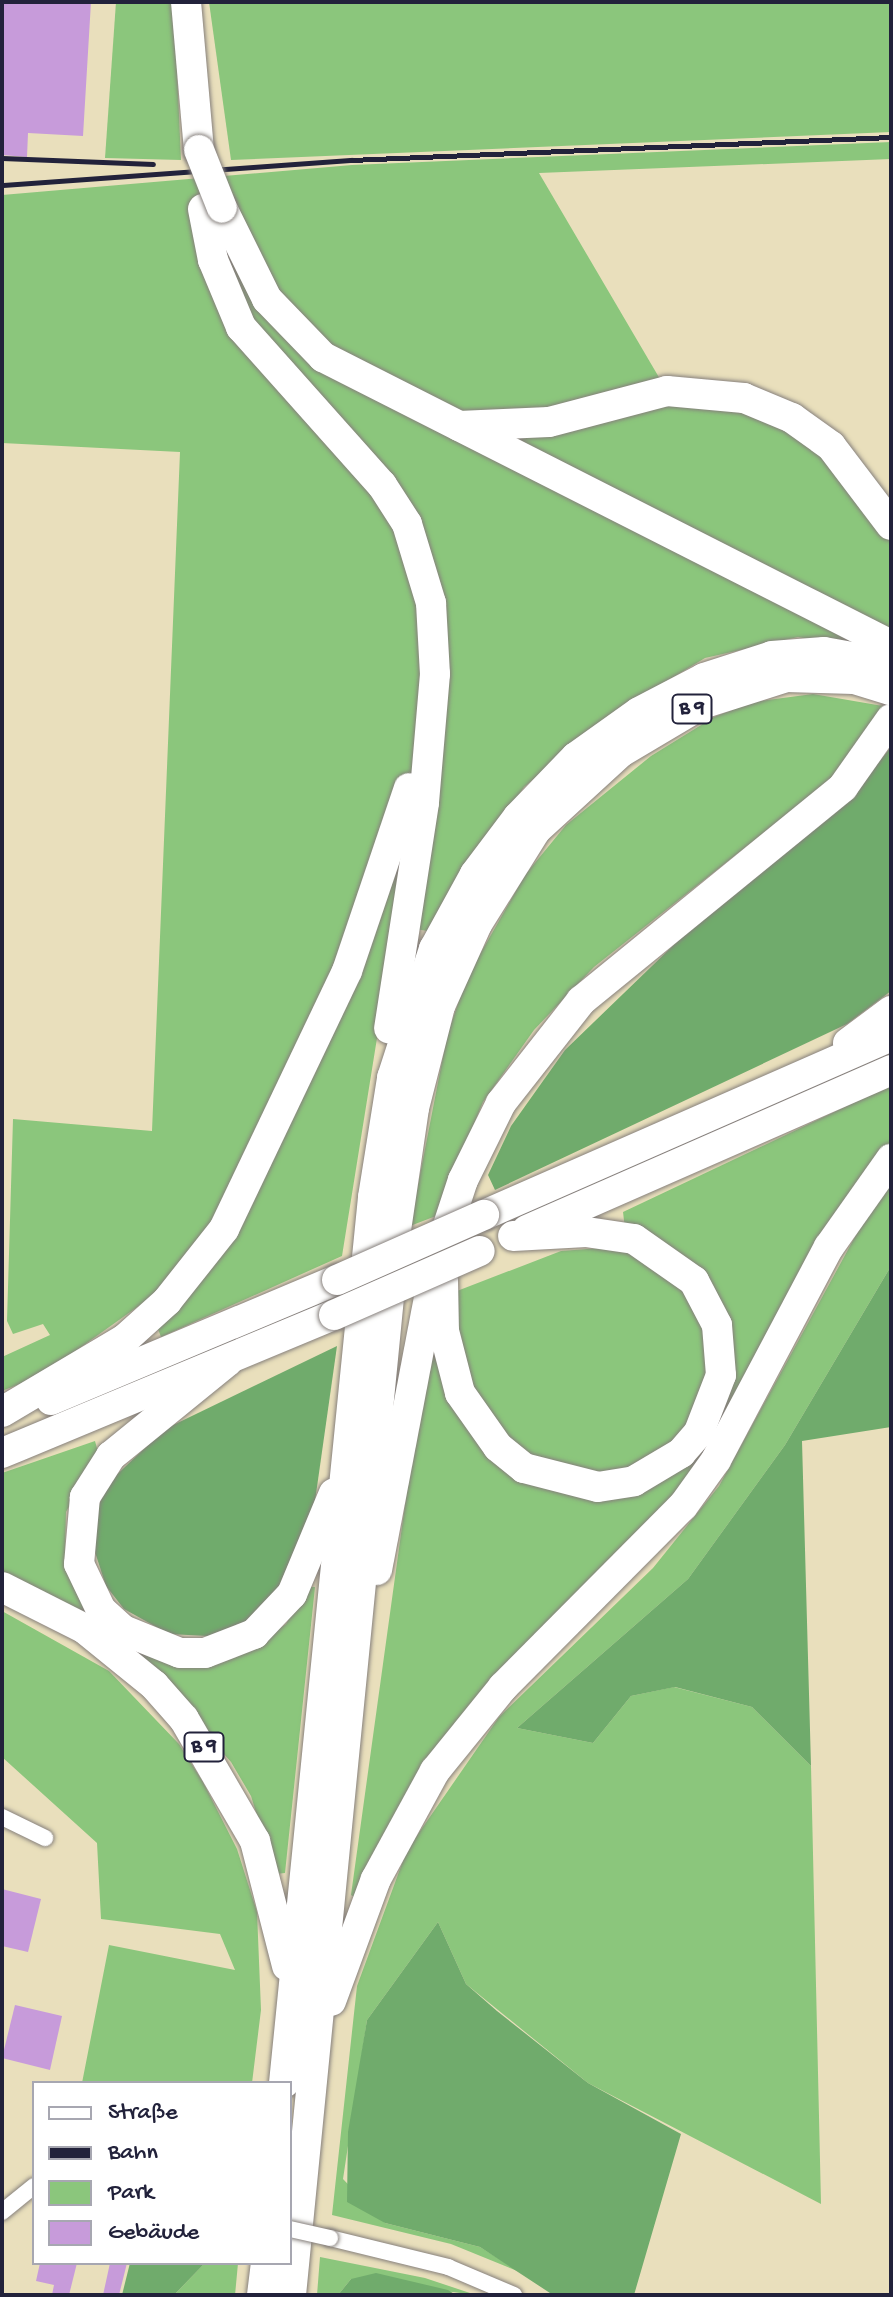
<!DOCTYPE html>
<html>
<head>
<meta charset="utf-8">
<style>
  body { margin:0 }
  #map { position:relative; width:893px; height:2297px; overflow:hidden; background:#e9dfbc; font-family:"Gochi Hand",sans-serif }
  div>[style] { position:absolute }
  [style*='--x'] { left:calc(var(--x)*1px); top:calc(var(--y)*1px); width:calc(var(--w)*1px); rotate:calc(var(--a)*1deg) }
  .green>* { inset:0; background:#8bc67c }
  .forest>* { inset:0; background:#70ab6c }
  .building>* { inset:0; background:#c79bda }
  .roads { filter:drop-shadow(0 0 2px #86807c) drop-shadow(0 0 2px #86807c) }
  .street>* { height:16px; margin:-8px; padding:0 8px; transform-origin:8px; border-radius:8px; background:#fff }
  .highway>* { height:30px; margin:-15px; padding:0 15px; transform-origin:15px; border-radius:15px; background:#fff }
  .rail>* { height:5px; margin:-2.5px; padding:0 2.5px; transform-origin:2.5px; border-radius:2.5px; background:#22223b }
  .bridges { filter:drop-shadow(0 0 2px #86807c) drop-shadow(0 0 2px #86807c) }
  .street-bridge>* { height:16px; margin:-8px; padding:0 8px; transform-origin:8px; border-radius:8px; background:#fff }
  .highway-bridge>* { height:30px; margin:-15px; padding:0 15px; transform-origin:15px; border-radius:15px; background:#fff }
  span { translate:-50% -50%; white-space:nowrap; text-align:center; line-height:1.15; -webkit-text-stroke:6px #fff; paint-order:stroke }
  .shield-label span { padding:2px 6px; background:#fff; border:2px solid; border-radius:6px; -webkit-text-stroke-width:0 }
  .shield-label { font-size:20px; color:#22223b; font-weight:700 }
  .frame { position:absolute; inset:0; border:4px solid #22223b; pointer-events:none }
  .legend { position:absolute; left:32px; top:2081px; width:260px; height:184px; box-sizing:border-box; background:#fff; border:2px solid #a7a7b1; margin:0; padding:10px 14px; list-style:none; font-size:24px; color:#22223b }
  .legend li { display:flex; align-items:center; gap:16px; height:40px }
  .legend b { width:40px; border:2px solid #a7a7b1 }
</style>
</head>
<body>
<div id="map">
  <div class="green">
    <div style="clip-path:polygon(116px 2px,174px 2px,181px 160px,105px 158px)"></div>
    <div style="clip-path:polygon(209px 2px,891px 2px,891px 132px,231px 160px)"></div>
    <div style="clip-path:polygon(891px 142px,891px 159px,539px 173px,667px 391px,772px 408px,891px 525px,891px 653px,798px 637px,705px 658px,614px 713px,524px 787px,428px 931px,395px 926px,342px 1256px,161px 1337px,147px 1300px,42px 1375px,2px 1391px,2px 1357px,50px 1335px,43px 1324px,13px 1334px,7px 1321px,13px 1119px,152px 1131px,180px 452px,2px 443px,2px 195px,352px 165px)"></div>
    <div style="clip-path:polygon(813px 694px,883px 706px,838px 774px,594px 967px,534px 1030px,483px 1102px,436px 1216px,410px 1226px,447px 1036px,467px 977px,525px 875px,566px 825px,651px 756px,714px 717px,753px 702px)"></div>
    <div style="clip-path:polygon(891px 1085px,891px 1142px,843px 1205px,704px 1462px,653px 1527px,468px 1706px,356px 1898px,351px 1895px,427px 1346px,457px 1291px,561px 1251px,627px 1246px,623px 1212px)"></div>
    <div style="clip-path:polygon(891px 1185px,891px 1266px,785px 1445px,688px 1579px,517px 1728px,593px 1743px,631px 1696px,674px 1687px,752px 1707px,811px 1766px,821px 2204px,588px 2083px,466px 1984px,438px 1922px,367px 2020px,343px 2179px,385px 2223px,480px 2247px,520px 2272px,451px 2244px,332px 2215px,357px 1986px,407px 1850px,499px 1717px,653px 1568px,719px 1486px,868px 1213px)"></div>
    <div style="clip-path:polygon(95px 1441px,98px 1452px,66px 1512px,65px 1553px,106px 1627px,2px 1578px,2px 1473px)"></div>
    <div style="clip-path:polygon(307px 1587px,315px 1587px,285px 1873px,275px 1874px,251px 1796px,231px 1762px,123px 1641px,251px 1649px,286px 1624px)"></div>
    <div style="clip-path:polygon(2px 1611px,109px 1671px,179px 1744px,203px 1782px,237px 1849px,257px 1912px,261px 2010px,252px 2083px,82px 2083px,109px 1945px,235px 1970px,220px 1934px,101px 1919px,97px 1843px,2px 1757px)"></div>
    <div style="clip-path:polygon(320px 2257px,425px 2278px,476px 2295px,351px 2279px,338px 2295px,317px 2295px)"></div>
    <div style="clip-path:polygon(205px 2263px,238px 2263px,235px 2295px,174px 2295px)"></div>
  </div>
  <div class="forest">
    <div style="clip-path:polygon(891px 747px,891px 991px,847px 1024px,495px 1190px,488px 1175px,511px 1126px,565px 1050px,682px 937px,844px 805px)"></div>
    <div style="clip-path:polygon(891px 1266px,891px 1427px,802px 1441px,811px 1766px,752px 1707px,675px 1687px,631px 1696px,593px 1743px,517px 1728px,688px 1579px,785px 1445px)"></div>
    <div style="clip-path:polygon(337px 1346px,314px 1508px,277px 1590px,251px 1622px,226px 1637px,169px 1634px,124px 1609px,106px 1586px,94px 1549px,94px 1517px,108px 1483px,165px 1429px)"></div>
    <div style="clip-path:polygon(438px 1922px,466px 1984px,497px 2011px,588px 2083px,681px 2134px,634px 2295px,553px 2295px,480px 2247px,385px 2223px,347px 2202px,348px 2132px,367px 2020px)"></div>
    <div style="clip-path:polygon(130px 2263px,205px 2263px,174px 2295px,122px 2295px)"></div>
    <div style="clip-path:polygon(376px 2273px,448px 2290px,456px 2295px,338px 2295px,351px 2279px)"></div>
  </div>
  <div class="building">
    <div style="clip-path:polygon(2px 2px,91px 2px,83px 136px,28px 133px,27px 157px,2px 155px)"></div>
    <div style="clip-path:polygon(2px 1889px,41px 1899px,28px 1952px,2px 1946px)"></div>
    <div style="clip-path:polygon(15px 2005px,62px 2016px,50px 2070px,2px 2058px)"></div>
    <div style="clip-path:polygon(40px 2263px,77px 2263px,69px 2295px,52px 2295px,54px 2285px,36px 2281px)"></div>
    <div style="clip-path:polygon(110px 2263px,127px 2263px,119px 2295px,103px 2295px)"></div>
  </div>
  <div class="roads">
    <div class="street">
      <div style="--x:2;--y:1817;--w:48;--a:26"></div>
      <div style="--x:2;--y:2212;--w:41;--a:-39.1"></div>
      <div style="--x:330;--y:2238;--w:122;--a:13.8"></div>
      <div style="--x:448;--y:2267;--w:72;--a:23"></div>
    </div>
    <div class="highway">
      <div style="--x:186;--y:2;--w:149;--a:85"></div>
      <div style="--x:222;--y:208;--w:102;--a:63.7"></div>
      <div style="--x:267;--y:299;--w:81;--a:46"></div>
      <div style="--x:323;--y:357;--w:637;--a:26.89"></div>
      <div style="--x:203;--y:209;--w:52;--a:78.9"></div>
      <div style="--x:213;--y:260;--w:73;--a:67.3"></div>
      <div style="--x:241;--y:327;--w:212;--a:48.3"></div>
      <div style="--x:382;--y:485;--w:46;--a:57.3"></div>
      <div style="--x:407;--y:524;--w:83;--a:73.1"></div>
      <div style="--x:431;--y:603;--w:71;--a:86.8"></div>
      <div style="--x:435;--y:674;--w:129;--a:94.9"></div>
      <div style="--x:424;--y:803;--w:228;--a:98.8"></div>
      <div style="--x:459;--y:426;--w:90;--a:-2.5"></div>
      <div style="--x:549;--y:422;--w:122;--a:-14.7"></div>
      <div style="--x:667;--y:391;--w:77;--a:5.2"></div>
      <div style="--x:744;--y:398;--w:52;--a:22.6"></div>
      <div style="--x:792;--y:418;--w:48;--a:35.7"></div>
      <div style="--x:831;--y:446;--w:99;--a:52.8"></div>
      <div style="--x:848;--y:1043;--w:54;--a:-36.7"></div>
      <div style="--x:484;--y:1215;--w:445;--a:-23.7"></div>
      <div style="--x:527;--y:1230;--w:398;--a:-23.7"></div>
      <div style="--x:443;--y:1280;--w:51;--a:88.9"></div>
      <div style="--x:444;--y:1331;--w:64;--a:75.5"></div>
      <div style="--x:460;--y:1393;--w:66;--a:54.9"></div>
      <div style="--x:498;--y:1447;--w:33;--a:39"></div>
      <div style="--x:524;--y:1468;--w:76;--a:14.4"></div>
      <div style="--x:598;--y:1487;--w:36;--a:-9"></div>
      <div style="--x:634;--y:1481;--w:55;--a:-30.8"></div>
      <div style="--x:681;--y:1453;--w:28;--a:-49"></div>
      <div style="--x:699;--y:1432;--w:61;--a:-68.9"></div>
      <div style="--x:721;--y:1375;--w:50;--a:-94.6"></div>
      <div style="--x:717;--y:1325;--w:50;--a:-117.6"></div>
      <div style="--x:694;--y:1281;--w:73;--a:-145"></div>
      <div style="--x:634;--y:1239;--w:49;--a:-171.7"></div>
      <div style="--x:586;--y:1232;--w:73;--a:176.9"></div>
      <div style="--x:228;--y:1361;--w:151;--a:140.9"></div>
      <div style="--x:111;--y:1456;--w:49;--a:122.4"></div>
      <div style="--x:85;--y:1497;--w:67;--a:95.1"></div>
      <div style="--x:79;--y:1564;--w:51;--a:64.4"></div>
      <div style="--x:101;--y:1610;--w:30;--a:42"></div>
      <div style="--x:123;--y:1630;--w:61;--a:22"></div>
      <div style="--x:180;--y:1653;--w:25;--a:0"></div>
      <div style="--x:205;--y:1653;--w:53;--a:-21.2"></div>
      <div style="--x:254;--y:1634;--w:55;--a:-46.5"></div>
      <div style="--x:292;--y:1594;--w:109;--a:-67.4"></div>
      <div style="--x:51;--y:1400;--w:310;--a:-22.8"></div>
      <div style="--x:2;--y:1412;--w:143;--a:-30.7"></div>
      <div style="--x:125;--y:1339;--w:57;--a:-42.1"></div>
      <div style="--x:167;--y:1301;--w:92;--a:-51.6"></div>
      <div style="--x:224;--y:1229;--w:286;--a:-64.5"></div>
      <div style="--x:347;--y:971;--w:193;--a:-71.3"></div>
      <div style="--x:2;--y:1453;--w:360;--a:-22.6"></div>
      <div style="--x:377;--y:1570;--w:310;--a:-79.2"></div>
      <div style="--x:435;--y:1265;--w:89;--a:-71.8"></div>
      <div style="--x:463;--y:1180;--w:86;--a:-63.7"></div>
      <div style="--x:501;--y:1103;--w:130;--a:-51.9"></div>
      <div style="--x:581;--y:1001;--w:338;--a:-39.2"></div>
      <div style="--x:843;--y:787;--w:83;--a:-54.8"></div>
      <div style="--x:2;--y:1587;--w:93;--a:26.8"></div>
      <div style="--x:85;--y:1629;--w:89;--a:39.1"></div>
      <div style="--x:154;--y:1685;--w:45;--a:48.6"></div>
      <div style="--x:184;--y:1719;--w:141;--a:59.8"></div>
      <div style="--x:255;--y:1841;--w:129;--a:75.6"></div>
      <div style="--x:331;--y:2001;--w:130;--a:-69.8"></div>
      <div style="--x:376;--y:1879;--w:123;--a:-61.4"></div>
      <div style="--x:435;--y:1771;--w:108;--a:-51"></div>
      <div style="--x:503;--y:1687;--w:255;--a:-45.2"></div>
      <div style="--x:683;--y:1506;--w:57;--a:-54.3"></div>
      <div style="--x:716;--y:1460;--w:241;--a:-62.1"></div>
      <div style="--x:829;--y:1247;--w:108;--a:-54.8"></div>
      <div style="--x:284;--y:2083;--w:890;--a:-84.26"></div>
      <div style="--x:373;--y:1197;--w:121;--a:-80.9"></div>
      <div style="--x:392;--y:1078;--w:136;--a:-72"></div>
      <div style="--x:434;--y:949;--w:85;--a:-61.3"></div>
      <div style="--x:475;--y:874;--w:71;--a:-53"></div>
      <div style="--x:518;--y:817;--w:83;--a:-46"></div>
      <div style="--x:576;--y:757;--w:77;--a:-35.5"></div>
      <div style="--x:639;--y:712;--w:73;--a:-27.6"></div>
      <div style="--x:704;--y:678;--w:71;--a:-17.9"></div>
      <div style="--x:772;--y:656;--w:52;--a:-4.4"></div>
      <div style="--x:824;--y:652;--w:68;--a:10.2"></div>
      <div style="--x:262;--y:2295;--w:32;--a:-83"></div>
      <div style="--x:291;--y:2295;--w:1063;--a:-84.39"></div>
      <div style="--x:395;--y:1237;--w:130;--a:-81.6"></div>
      <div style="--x:414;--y:1108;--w:105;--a:-75.7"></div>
      <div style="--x:440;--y:1006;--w:90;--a:-65.7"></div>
      <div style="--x:477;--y:924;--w:111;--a:-57.9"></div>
      <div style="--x:536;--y:830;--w:115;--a:-42.5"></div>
      <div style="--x:621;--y:752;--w:94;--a:-30.7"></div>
      <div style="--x:702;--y:704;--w:88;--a:-17.8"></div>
      <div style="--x:786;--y:677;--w:68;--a:1.7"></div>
      <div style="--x:854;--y:679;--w:39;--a:17"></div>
    </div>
  </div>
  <div class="rail">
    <div style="--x:2;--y:158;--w:151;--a:2.3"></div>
    <div style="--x:2;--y:185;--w:350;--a:-4.1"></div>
    <div style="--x:351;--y:160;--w:540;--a:-2.44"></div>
  </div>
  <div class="bridges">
    <div class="street-bridge">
      <div style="--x:290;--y:2229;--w:41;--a:12.7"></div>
    </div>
    <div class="highway-bridge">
      <div style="--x:199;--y:150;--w:62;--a:68.4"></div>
      <div style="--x:337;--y:1280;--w:161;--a:-23.9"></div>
      <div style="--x:334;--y:1315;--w:159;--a:-23.7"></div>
    </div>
  </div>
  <div class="shield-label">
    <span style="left:692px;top:709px">B 9</span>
    <span style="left:204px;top:1747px">B 9</span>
  </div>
  <div class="frame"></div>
  <ul class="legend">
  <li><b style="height:10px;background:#fff"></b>Straße</li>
  <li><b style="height:10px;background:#22223b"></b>Bahn</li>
  <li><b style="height:22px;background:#8bc67c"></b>Park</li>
  <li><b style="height:22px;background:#c79bda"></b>Gebäude</li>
  </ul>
</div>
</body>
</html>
